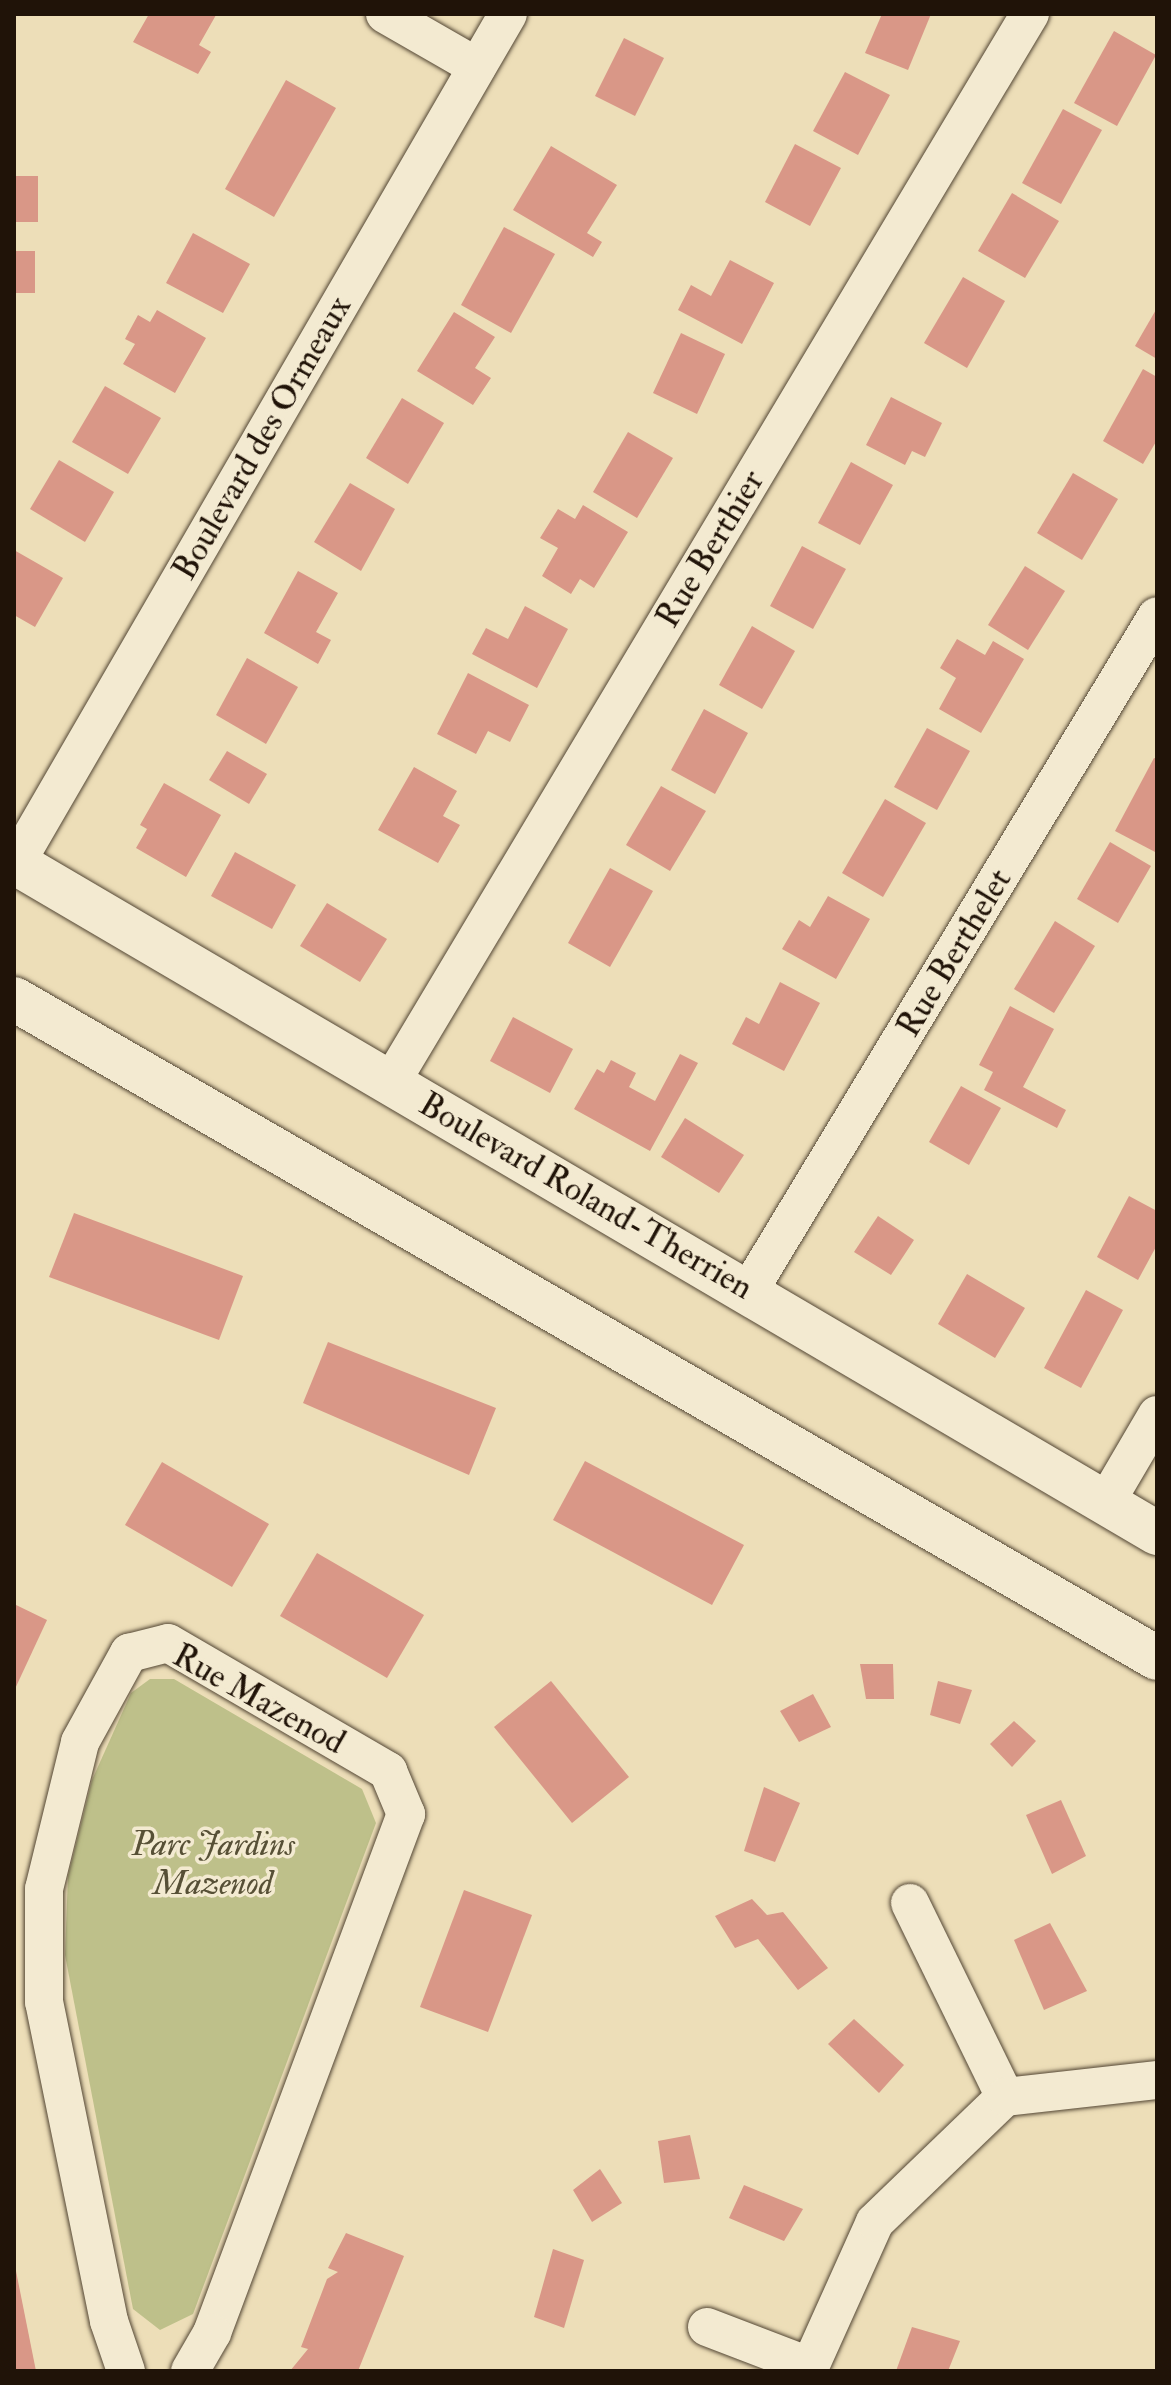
<!DOCTYPE html>
<html>
<head>
<meta charset="utf-8">
<style>
  body { margin:0 }
  #map { position:relative; width:1171px; height:2385px; overflow:hidden; background:#eddeb8; font-family:"IM FELL Double Pica",serif }
  div>[style] { position:absolute }
  [style*='--x'] { left:calc(var(--x)*1px); top:calc(var(--y)*1px); width:calc(var(--w)*1px); rotate:calc(var(--a)*1deg) }
  .green>* { inset:0; background:#bec08a }
  .building>* { inset:0; background:#d99787 }
  .roads { filter:drop-shadow(0 0 2px #534634) drop-shadow(0 0 2px #534634) }
  .street>* { height:38px; margin:-19px; padding:0 19px; transform-origin:19px; border-radius:19px; background:#f3ead1 }
  .secondary>* { height:44px; margin:-22px; padding:0 22px; transform-origin:22px; border-radius:22px; background:#f3ead1 }
  span { translate:-50% -50%; white-space:nowrap; text-align:center; line-height:1.15; -webkit-text-stroke:7px #f3ead1; paint-order:stroke }
  .street-label { font-size:34px; color:#201308 }
  .park-label { font-size:34px; color:#575036; font-style:italic }
  .frame { position:absolute; inset:0; border:16px solid #201308; pointer-events:none }
</style>
</head>
<body>
<div id="map">
  <div class="green">
    <div style="clip-path:polygon(150px 1679px,174px 1679px,362px 1789px,376px 1823px,193px 2314px,160px 2330px,133px 2309px,65px 1955px,68px 1876px,92px 1780px,131px 1693px)"></div>
  </div>
  <div class="building">
    <div style="clip-path:polygon(149px 14px,216px 15px,199px 45px,211px 52px,198px 74px,133px 42px)"></div>
    <div style="clip-path:polygon(882px 14px,931px 14px,908px 70px,865px 53px)"></div>
    <div style="clip-path:polygon(1114px 31px,1156px 55px,1117px 126px,1074px 103px)"></div>
    <div style="clip-path:polygon(624px 38px,664px 58px,635px 116px,595px 96px)"></div>
    <div style="clip-path:polygon(845px 72px,890px 95px,858px 155px,813px 131px)"></div>
    <div style="clip-path:polygon(286px 80px,336px 108px,274px 217px,225px 189px)"></div>
    <div style="clip-path:polygon(1063px 109px,1102px 130px,1061px 204px,1022px 183px)"></div>
    <div style="clip-path:polygon(795px 144px,841px 168px,810px 226px,765px 202px)"></div>
    <div style="clip-path:polygon(551px 146px,617px 185px,587px 233px,602px 242px,593px 257px,513px 210px)"></div>
    <div style="clip-path:polygon(14px 176px,38px 176px,38px 222px,14px 222px)"></div>
    <div style="clip-path:polygon(1012px 193px,1059px 221px,1025px 278px,978px 251px)"></div>
    <div style="clip-path:polygon(504px 227px,555px 254px,511px 333px,461px 305px)"></div>
    <div style="clip-path:polygon(193px 233px,250px 264px,223px 313px,166px 283px)"></div>
    <div style="clip-path:polygon(14px 251px,35px 251px,35px 293px,14px 293px)"></div>
    <div style="clip-path:polygon(730px 260px,774px 283px,742px 344px,678px 310px,691px 285px,711px 296px)"></div>
    <div style="clip-path:polygon(963px 277px,1005px 301px,967px 368px,924px 343px)"></div>
    <div style="clip-path:polygon(1157px 308px,1157px 359px,1135px 346px)"></div>
    <div style="clip-path:polygon(157px 310px,206px 338px,175px 393px,123px 364px,135px 344px,125px 339px,138px 315px,150px 322px)"></div>
    <div style="clip-path:polygon(454px 312px,495px 337px,475px 368px,491px 378px,473px 405px,417px 371px)"></div>
    <div style="clip-path:polygon(681px 333px,725px 354px,697px 414px,653px 393px)"></div>
    <div style="clip-path:polygon(1143px 369px,1157px 377px,1157px 440px,1143px 464px,1103px 441px)"></div>
    <div style="clip-path:polygon(105px 386px,161px 418px,128px 474px,72px 442px)"></div>
    <div style="clip-path:polygon(891px 397px,942px 423px,925px 457px,912px 451px,905px 465px,866px 445px)"></div>
    <div style="clip-path:polygon(402px 398px,444px 423px,408px 484px,366px 458px)"></div>
    <div style="clip-path:polygon(628px 432px,673px 458px,637px 518px,593px 492px)"></div>
    <div style="clip-path:polygon(59px 460px,114px 492px,85px 542px,30px 509px)"></div>
    <div style="clip-path:polygon(851px 462px,893px 485px,860px 545px,818px 523px)"></div>
    <div style="clip-path:polygon(1073px 473px,1118px 499px,1082px 560px,1037px 533px)"></div>
    <div style="clip-path:polygon(350px 483px,395px 509px,361px 571px,314px 542px)"></div>
    <div style="clip-path:polygon(583px 505px,628px 532px,594px 588px,580px 579px,571px 594px,542px 576px,558px 548px,540px 538px,558px 509px,575px 519px)"></div>
    <div style="clip-path:polygon(802px 546px,846px 569px,813px 629px,770px 606px)"></div>
    <div style="clip-path:polygon(14px 550px,63px 578px,35px 627px,14px 615px)"></div>
    <div style="clip-path:polygon(1025px 566px,1065px 591px,1028px 650px,988px 625px)"></div>
    <div style="clip-path:polygon(298px 571px,338px 593px,316px 632px,331px 640px,318px 664px,264px 633px)"></div>
    <div style="clip-path:polygon(525px 606px,568px 629px,537px 688px,472px 654px,486px 628px,508px 639px)"></div>
    <div style="clip-path:polygon(752px 626px,795px 651px,762px 709px,719px 685px)"></div>
    <div style="clip-path:polygon(957px 639px,985px 655px,993px 641px,1024px 659px,981px 733px,939px 709px,956px 678px,940px 668px)"></div>
    <div style="clip-path:polygon(247px 658px,298px 687px,266px 744px,216px 715px)"></div>
    <div style="clip-path:polygon(468px 673px,529px 705px,510px 742px,488px 731px,476px 754px,437px 734px)"></div>
    <div style="clip-path:polygon(704px 709px,748px 733px,715px 794px,671px 770px)"></div>
    <div style="clip-path:polygon(927px 728px,970px 751px,937px 810px,894px 787px)"></div>
    <div style="clip-path:polygon(227px 751px,267px 774px,249px 804px,209px 780px)"></div>
    <div style="clip-path:polygon(1154px 758px,1157px 759px,1157px 853px,1115px 831px)"></div>
    <div style="clip-path:polygon(414px 767px,457px 791px,443px 816px,460px 825px,438px 863px,378px 830px)"></div>
    <div style="clip-path:polygon(164px 783px,221px 815px,186px 877px,136px 848px,147px 829px,140px 825px)"></div>
    <div style="clip-path:polygon(661px 786px,706px 811px,670px 871px,626px 845px)"></div>
    <div style="clip-path:polygon(885px 799px,926px 823px,883px 897px,842px 873px)"></div>
    <div style="clip-path:polygon(1110px 842px,1151px 866px,1118px 923px,1077px 899px)"></div>
    <div style="clip-path:polygon(235px 852px,296px 885px,272px 929px,211px 896px)"></div>
    <div style="clip-path:polygon(610px 868px,653px 891px,610px 967px,568px 943px)"></div>
    <div style="clip-path:polygon(828px 896px,870px 919px,836px 979px,782px 949px,799px 920px,810px 927px)"></div>
    <div style="clip-path:polygon(327px 903px,387px 939px,360px 982px,300px 946px)"></div>
    <div style="clip-path:polygon(1055px 921px,1095px 946px,1054px 1013px,1014px 989px)"></div>
    <div style="clip-path:polygon(780px 982px,820px 1003px,784px 1071px,732px 1044px,746px 1017px,759px 1024px)"></div>
    <div style="clip-path:polygon(1010px 1006px,1054px 1029px,1023px 1087px,1066px 1110px,1057px 1128px,984px 1090px,993px 1072px,979px 1065px)"></div>
    <div style="clip-path:polygon(513px 1017px,573px 1049px,550px 1093px,490px 1061px)"></div>
    <div style="clip-path:polygon(680px 1054px,698px 1063px,650px 1151px,574px 1109px,597px 1069px,604px 1073px,611px 1060px,636px 1073px,629px 1087px,655px 1101px)"></div>
    <div style="clip-path:polygon(961px 1086px,1001px 1108px,969px 1165px,929px 1142px)"></div>
    <div style="clip-path:polygon(685px 1118px,744px 1155px,719px 1193px,661px 1157px)"></div>
    <div style="clip-path:polygon(1129px 1196px,1157px 1211px,1157px 1245px,1138px 1280px,1097px 1257px)"></div>
    <div style="clip-path:polygon(74px 1213px,243px 1276px,219px 1340px,49px 1277px)"></div>
    <div style="clip-path:polygon(878px 1216px,914px 1240px,891px 1275px,854px 1252px)"></div>
    <div style="clip-path:polygon(967px 1274px,1025px 1308px,995px 1358px,938px 1324px)"></div>
    <div style="clip-path:polygon(1086px 1290px,1123px 1310px,1081px 1388px,1044px 1368px)"></div>
    <div style="clip-path:polygon(328px 1342px,496px 1408px,469px 1475px,303px 1403px)"></div>
    <div style="clip-path:polygon(585px 1461px,744px 1545px,712px 1605px,553px 1520px)"></div>
    <div style="clip-path:polygon(162px 1462px,269px 1524px,232px 1587px,125px 1525px)"></div>
    <div style="clip-path:polygon(317px 1553px,424px 1615px,387px 1678px,280px 1616px)"></div>
    <div style="clip-path:polygon(14px 1604px,47px 1620px,14px 1691px)"></div>
    <div style="clip-path:polygon(860px 1664px,893px 1664px,894px 1699px,866px 1699px)"></div>
    <div style="clip-path:polygon(551px 1681px,629px 1777px,572px 1823px,494px 1727px)"></div>
    <div style="clip-path:polygon(938px 1681px,972px 1690px,960px 1724px,930px 1715px)"></div>
    <div style="clip-path:polygon(813px 1694px,831px 1727px,799px 1742px,780px 1711px)"></div>
    <div style="clip-path:polygon(1014px 1721px,1036px 1741px,1012px 1767px,990px 1744px)"></div>
    <div style="clip-path:polygon(764px 1787px,800px 1803px,775px 1862px,744px 1851px)"></div>
    <div style="clip-path:polygon(1061px 1800px,1086px 1856px,1052px 1874px,1026px 1815px)"></div>
    <div style="clip-path:polygon(464px 1890px,532px 1915px,488px 2032px,420px 2007px)"></div>
    <div style="clip-path:polygon(752px 1899px,767px 1915px,783px 1912px,828px 1968px,798px 1990px,758px 1939px,735px 1948px,715px 1916px)"></div>
    <div style="clip-path:polygon(1050px 1923px,1087px 1991px,1044px 2010px,1014px 1940px)"></div>
    <div style="clip-path:polygon(854px 2019px,904px 2065px,879px 2093px,828px 2044px)"></div>
    <div style="clip-path:polygon(690px 2135px,700px 2179px,664px 2183px,658px 2141px)"></div>
    <div style="clip-path:polygon(600px 2169px,622px 2203px,592px 2222px,573px 2190px)"></div>
    <div style="clip-path:polygon(744px 2185px,803px 2209px,784px 2241px,729px 2218px)"></div>
    <div style="clip-path:polygon(346px 2233px,404px 2256px,358px 2371px,290px 2371px,308px 2349px,301px 2347px,327px 2279px,338px 2272px,328px 2268px)"></div>
    <div style="clip-path:polygon(553px 2249px,584px 2260px,564px 2328px,534px 2317px)"></div>
    <div style="clip-path:polygon(15px 2266px,36px 2371px,14px 2371px)"></div>
    <div style="clip-path:polygon(912px 2327px,960px 2341px,948px 2371px,896px 2371px)"></div>
  </div>
  <div class="roads">
    <div class="street">
      <div style="--x:385;--y:14;--w:106;--a:29.9"></div>
      <div style="--x:16;--y:863;--w:981;--a:-59.91"></div>
      <div style="--x:390;--y:1084;--w:1247;--a:-59.12"></div>
      <div style="--x:750;--y:1289;--w:786;--a:-58.84"></div>
      <div style="--x:1106;--y:1502;--w:101;--a:-59.6"></div>
      <div style="--x:910;--y:1903;--w:216;--a:63.9"></div>
      <div style="--x:707;--y:2327;--w:109;--a:20.9"></div>
      <div style="--x:126;--y:2371;--w:53;--a:-108.8"></div>
      <div style="--x:109;--y:2321;--w:326;--a:-101.5"></div>
      <div style="--x:44;--y:2002;--w:113;--a:-90"></div>
      <div style="--x:44;--y:1889;--w:151;--a:-76.2"></div>
      <div style="--x:80;--y:1742;--w:102;--a:-61.2"></div>
      <div style="--x:129;--y:1653;--w:40;--a:-14.4"></div>
      <div style="--x:168;--y:1643;--w:255;--a:30.2"></div>
      <div style="--x:388;--y:1771;--w:47;--a:67.3"></div>
      <div style="--x:406;--y:1814;--w:554;--a:110.5"></div>
      <div style="--x:212;--y:2333;--w:44;--a:120.1"></div>
      <div style="--x:808;--y:2371;--w:163;--a:-65.8"></div>
      <div style="--x:875;--y:2222;--w:180;--a:-43.9"></div>
      <div style="--x:1005;--y:2097;--w:153;--a:-6.4"></div>
    </div>
    <div class="secondary">
      <div style="--x:14;--y:862;--w:1325;--a:30.42"></div>
      <div style="--x:14;--y:999;--w:1319;--a:29.97"></div>
    </div>
  </div>
  <div class="street-label">
    <span style="left:262px;top:438px;rotate:-60deg">Boulevard des Ormeaux</span>
    <span style="left:710px;top:549px;rotate:-59deg">Rue Berthier</span>
    <span style="left:954px;top:953px;rotate:-59deg">Rue Berthelet</span>
    <span style="left:586px;top:1196px;rotate:30deg">Boulevard Roland-Therrien</span>
    <span style="left:259px;top:1699px;rotate:29deg">Rue Mazenod</span>
  </div>
  <div class="park-label">
    <span style="left:213px;top:1864px">Parc Jardins<br>Mazenod</span>
  </div>
  <div class="frame"></div>
</div>
</body>
</html>
